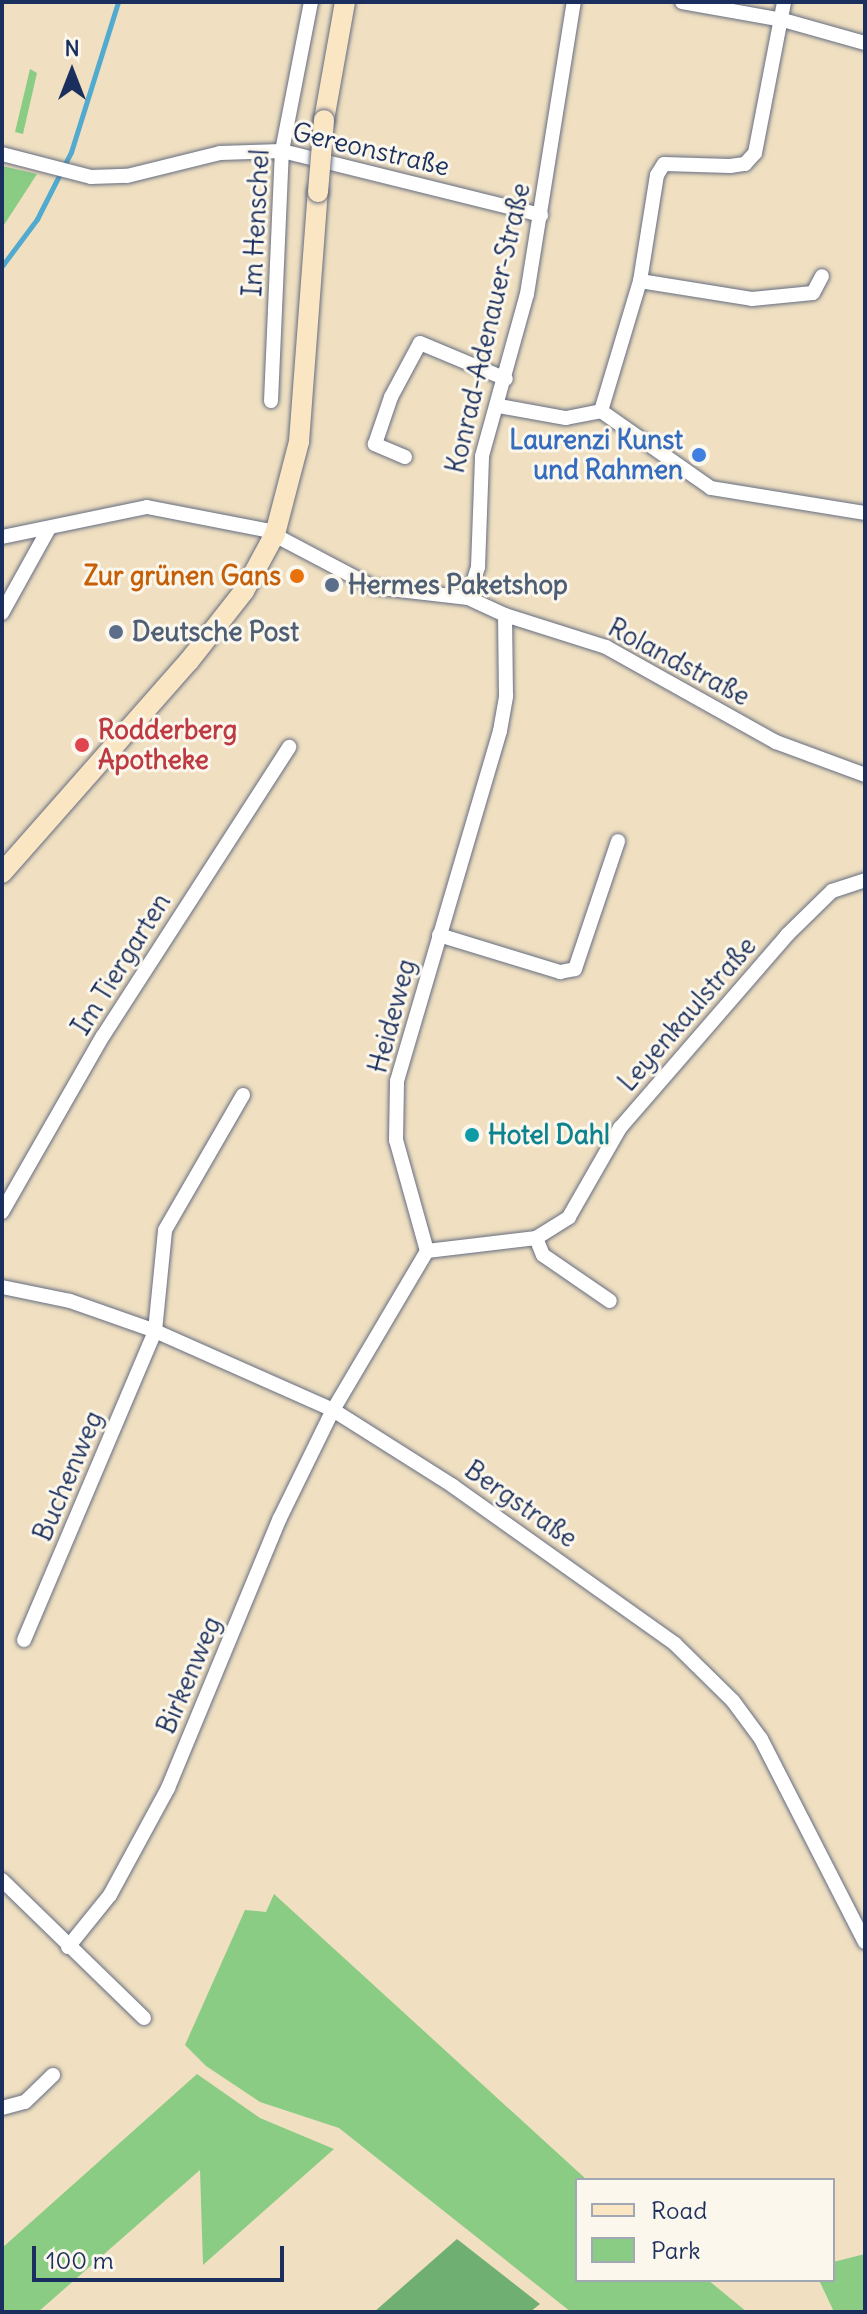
<!DOCTYPE html>
<html>
<head>
<meta charset="utf-8">
<style>
  body { margin:0 }
  #map { position:relative; width:867px; height:2314px; overflow:hidden; background:#f0e0c1; font-family:Delius,sans-serif }
  div>[style] { position:absolute }
  [style*='--x'] { left:calc(var(--x)*1px); top:calc(var(--y)*1px); width:calc(var(--w)*1px); rotate:calc(var(--a)*1deg) }
  .green>* { inset:0; background:#8acc84 }
  .forest>* { inset:0; background:#6fb072 }
  .stream>* { height:5px; margin:-2.5px; padding:0 2.5px; transform-origin:2.5px; border-radius:2.5px; background:#52aacf }
  .roads { filter:drop-shadow(0 0 2px #666d81) drop-shadow(0 0 2px #666d81) }
  .street>* { height:14px; margin:-7px; padding:0 7px; transform-origin:7px; border-radius:7px; background:#fff }
  .secondary>* { height:20px; margin:-10px; padding:0 10px; transform-origin:10px; border-radius:10px; background:#fbe6c4 }
  .bridges { filter:drop-shadow(0 0 2px #666d81) drop-shadow(0 0 2px #666d81) }
  .secondary-bridge>* { height:20px; margin:-10px; padding:0 10px; transform-origin:10px; border-radius:10px; background:#fbe6c4 }
  .dots>* { width:22px; height:22px; translate:-50% -50%; box-sizing:border-box; border:4px solid #fbf7ec; border-radius:50% }
  span { translate:-50% -50%; white-space:nowrap; text-align:center; line-height:1.15; -webkit-text-stroke:6px #fbf7ec; paint-order:stroke }
  .street-label { font-size:26px; color:#1b2f5e }
  .shop-label { font-size:26px; color:#366cbe; font-weight:700 }
  .right { translate:-100% -50%; text-align:right }
  .food-label { font-size:26px; color:#c56008; font-weight:700 }
  .service-label { font-size:26px; color:#4e5e75; font-weight:700 }
  .left { translate:0 -50%; text-align:left }
  .health-label { font-size:26px; color:#be3a42; font-weight:700 }
  .culture-label { font-size:26px; color:#0d838f; font-weight:700 }
  .frame { position:absolute; inset:0; border:4px solid #1b2f5e; pointer-events:none }
  .legend { position:absolute; left:575px; top:2178px; width:260px; height:104px; box-sizing:border-box; background:#fbf7ec; border:2px solid #a1a7b3; margin:0; padding:10px 14px; list-style:none; font-size:24px; color:#1b2f5e }
  .legend li { display:flex; align-items:center; gap:16px; height:40px }
  .legend b { width:40px; border:2px solid #a1a7b3 }
  .north { position:absolute; left:32px; top:32px; width:80px; height:80px; -webkit-text-stroke:6px #fbf7ec; paint-order:stroke; rotate:0deg; font-size:22px; font-weight:700; line-height:32px; text-align:center; color:#1b2f5e }
  .north::after { content:''; display:block; margin:auto; width:28px; height:36px; background:#1b2f5e; clip-path:polygon(50% 0,100% 100%,50% 72%,0 100%) }
  .scale { position:absolute; left:32px; top:2246px; width:252px; height:36px; box-sizing:border-box; border:4px solid #1b2f5e; border-top:0; padding-left:10px; font-size:24px; line-height:28px; white-space:nowrap; color:#1b2f5e; -webkit-text-stroke:6px #fbf7ec; paint-order:stroke }
</style>
</head>
<body>
<div id="map">
  <div class="green">
    <div style="clip-path:polygon(30px 69px,37px 73px,23px 134px,15px 132px)"></div>
    <div style="clip-path:polygon(2px 166px,37px 174px,2px 228px)"></div>
    <div style="clip-path:polygon(274px 1894px,587px 2180px,577px 2180px,577px 2280px,708px 2280px,747px 2312px,571px 2312px,339px 2128px,260px 2102px,206px 2066px,185px 2045px,245px 1910px,266px 1912px)"></div>
    <div style="clip-path:polygon(197px 2074px,260px 2118px,334px 2149px,203px 2265px,200px 2170px,38px 2312px,2px 2312px,2px 2248px)"></div>
    <div style="clip-path:polygon(865px 2254px,865px 2312px,834px 2312px,819px 2280px,833px 2280px,833px 2262px)"></div>
  </div>
  <div class="forest">
    <div style="clip-path:polygon(457px 2239px,540px 2304px,530px 2312px,374px 2312px)"></div>
  </div>
  <div class="stream">
    <div style="--x:2;--y:266;--w:59;--a:-53.3"></div>
    <div style="--x:37;--y:219;--w:75;--a:-63.1"></div>
    <div style="--x:71;--y:152;--w:157;--a:-72.6"></div>
  </div>
  <div class="roads">
    <div class="street">
      <div style="--x:682;--y:2;--w:103;--a:10.1"></div>
      <div style="--x:783;--y:20;--w:85;--a:15.7"></div>
      <div style="--x:2;--y:154;--w:92;--a:14.5"></div>
      <div style="--x:91;--y:177;--w:36;--a:-2"></div>
      <div style="--x:127;--y:176;--w:96;--a:-13.9"></div>
      <div style="--x:220;--y:153;--w:62;--a:-1.8"></div>
      <div style="--x:282;--y:151;--w:267;--a:13.9"></div>
      <div style="--x:640;--y:281;--w:113;--a:9.1"></div>
      <div style="--x:752;--y:299;--w:61;--a:-5.6"></div>
      <div style="--x:813;--y:293;--w:19;--a:-62"></div>
      <div style="--x:271;--y:401;--w:250;--a:-87.5"></div>
      <div style="--x:282;--y:151;--w:152;--a:-79"></div>
      <div style="--x:499;--y:406;--w:68;--a:10.2"></div>
      <div style="--x:566;--y:418;--w:36;--a:-11"></div>
      <div style="--x:601;--y:411;--w:134;--a:35"></div>
      <div style="--x:711;--y:488;--w:156;--a:9.2"></div>
      <div style="--x:601;--y:411;--w:136;--a:-73.3"></div>
      <div style="--x:640;--y:281;--w:107;--a:-80.9"></div>
      <div style="--x:657;--y:175;--w:13;--a:-58"></div>
      <div style="--x:664;--y:164;--w:66;--a:1.7"></div>
      <div style="--x:730;--y:166;--w:15;--a:-8"></div>
      <div style="--x:745;--y:164;--w:15;--a:-48"></div>
      <div style="--x:755;--y:153;--w:154;--a:-79.1"></div>
      <div style="--x:405;--y:457;--w:33;--a:-157"></div>
      <div style="--x:375;--y:444;--w:50;--a:-71.2"></div>
      <div style="--x:391;--y:397;--w:61;--a:-61.8"></div>
      <div style="--x:420;--y:343;--w:93;--a:22.7"></div>
      <div style="--x:2;--y:537;--w:148;--a:-11.7"></div>
      <div style="--x:147;--y:507;--w:120;--a:11"></div>
      <div style="--x:265;--y:530;--w:122;--a:27.8"></div>
      <div style="--x:373;--y:587;--w:96;--a:6.6"></div>
      <div style="--x:468;--y:598;--w:33;--a:-72"></div>
      <div style="--x:478;--y:567;--w:111;--a:-87.9"></div>
      <div style="--x:482;--y:456;--w:168;--a:-74.5"></div>
      <div style="--x:527;--y:294;--w:296;--a:-80.9"></div>
      <div style="--x:468;--y:598;--w:41;--a:24.7"></div>
      <div style="--x:505;--y:615;--w:106;--a:17.6"></div>
      <div style="--x:606;--y:647;--w:195;--a:29.2"></div>
      <div style="--x:776;--y:742;--w:95;--a:20.3"></div>
      <div style="--x:2;--y:613;--w:95;--a:-61"></div>
      <div style="--x:439;--y:935;--w:127;--a:17"></div>
      <div style="--x:560;--y:972;--w:15;--a:-11"></div>
      <div style="--x:575;--y:969;--w:135;--a:-71.4"></div>
      <div style="--x:2;--y:1212;--w:203;--a:-60.2"></div>
      <div style="--x:103;--y:1036;--w:344;--a:-57.2"></div>
      <div style="--x:536;--y:1238;--w:18;--a:68"></div>
      <div style="--x:543;--y:1255;--w:81;--a:34.5"></div>
      <div style="--x:427;--y:1251;--w:110;--a:-6.8"></div>
      <div style="--x:536;--y:1238;--w:39;--a:-32"></div>
      <div style="--x:569;--y:1217;--w:103;--a:-60.2"></div>
      <div style="--x:620;--y:1128;--w:255;--a:-49.1"></div>
      <div style="--x:787;--y:935;--w:63;--a:-44.4"></div>
      <div style="--x:832;--y:891;--w:35;--a:-18"></div>
      <div style="--x:2;--y:1287;--w:69;--a:11.6"></div>
      <div style="--x:70;--y:1301;--w:90;--a:19.4"></div>
      <div style="--x:155;--y:1331;--w:195;--a:23.9"></div>
      <div style="--x:333;--y:1410;--w:142;--a:32.3"></div>
      <div style="--x:453;--y:1486;--w:272;--a:35.4"></div>
      <div style="--x:675;--y:1644;--w:81;--a:44.5"></div>
      <div style="--x:733;--y:1701;--w:47;--a:53.6"></div>
      <div style="--x:761;--y:1739;--w:228;--a:62.9"></div>
      <div style="--x:24;--y:1640;--w:336;--a:-67"></div>
      <div style="--x:155;--y:1331;--w:101;--a:-84.3"></div>
      <div style="--x:165;--y:1230;--w:156;--a:-60"></div>
      <div style="--x:2;--y:1880;--w:198;--a:44.2"></div>
      <div style="--x:68;--y:1947;--w:67;--a:-51.1"></div>
      <div style="--x:110;--y:1895;--w:122;--a:-61.5"></div>
      <div style="--x:168;--y:1788;--w:292;--a:-67.5"></div>
      <div style="--x:280;--y:1518;--w:120;--a:-63.9"></div>
      <div style="--x:333;--y:1410;--w:185;--a:-59.4"></div>
      <div style="--x:427;--y:1251;--w:115;--a:-105.6"></div>
      <div style="--x:396;--y:1140;--w:59;--a:-89"></div>
      <div style="--x:397;--y:1081;--w:365;--a:-73.6"></div>
      <div style="--x:500;--y:731;--w:36;--a:-80"></div>
      <div style="--x:506;--y:696;--w:81;--a:-90.7"></div>
      <div style="--x:2;--y:2108;--w:24;--a:-15"></div>
      <div style="--x:25;--y:2102;--w:39;--a:-44"></div>
    </div>
    <div class="secondary">
      <div style="--x:324;--y:120;--w:120;--a:-79.9"></div>
      <div style="--x:2;--y:873;--w:283;--a:-48.6"></div>
      <div style="--x:189;--y:661;--w:89;--a:-51.8"></div>
      <div style="--x:244;--y:591;--w:65;--a:-61.5"></div>
      <div style="--x:275;--y:534;--w:95;--a:-75.4"></div>
      <div style="--x:299;--y:442;--w:251;--a:-85.7"></div>
    </div>
  </div>
  <div class="bridges">
    <div class="secondary-bridge">
      <div style="--x:318;--y:192;--w:72;--a:-85.2"></div>
    </div>
  </div>
  <div class="dots">
    <div style="left:699px;top:455px;background:#3f7fe0"></div>
    <div style="left:297px;top:576px;background:#e8710a"></div>
    <div style="left:332px;top:585px;background:#5c6f8a"></div>
    <div style="left:116px;top:632px;background:#5c6f8a"></div>
    <div style="left:82px;top:745px;background:#e0444e"></div>
    <div style="left:472px;top:1135px;background:#0f9aa8"></div>
  </div>
  <div class="street-label">
    <span style="left:371px;top:149px;rotate:13deg">Gereonstraße</span>
    <span style="left:256px;top:223px;rotate:-87deg">Im Henschel</span>
    <span style="left:488px;top:328px;rotate:-77deg">Konrad-Adenauer-Straße</span>
    <span style="left:679px;top:662px;rotate:28deg">Rolandstraße</span>
    <span style="left:121px;top:964px;rotate:-58deg">Im Tiergarten</span>
    <span style="left:687px;top:1014px;rotate:-49deg">Leyenkaulstraße</span>
    <span style="left:392px;top:1016px;rotate:-75deg">Heideweg</span>
    <span style="left:68px;top:1476px;rotate:-67deg">Buchenweg</span>
    <span style="left:521px;top:1504px;rotate:35deg">Bergstraße</span>
    <span style="left:189px;top:1675px;rotate:-67deg">Birkenweg</span>
  </div>
  <div class="shop-label">
    <span class="right" style="left:683px;top:455px">Laurenzi Kunst<br>und Rahmen</span>
  </div>
  <div class="food-label">
    <span class="right" style="left:281px;top:576px">Zur grünen Gans</span>
  </div>
  <div class="service-label">
    <span class="left" style="left:348px;top:585px">Hermes Paketshop</span>
    <span class="left" style="left:132px;top:632px">Deutsche Post</span>
  </div>
  <div class="health-label">
    <span class="left" style="left:98px;top:745px">Rodderberg<br>Apotheke</span>
  </div>
  <div class="culture-label">
    <span class="left" style="left:488px;top:1135px">Hotel Dahl</span>
  </div>
  <div class="frame"></div>
  <ul class="legend">
  <li><b style="height:10px;background:#fbe6c4"></b>Road</li>
  <li><b style="height:22px;background:#8acc84"></b>Park</li>
  </ul>
  <div class="north">N</div>
  <div class="scale">100 m</div>
</div>
</body>
</html>
